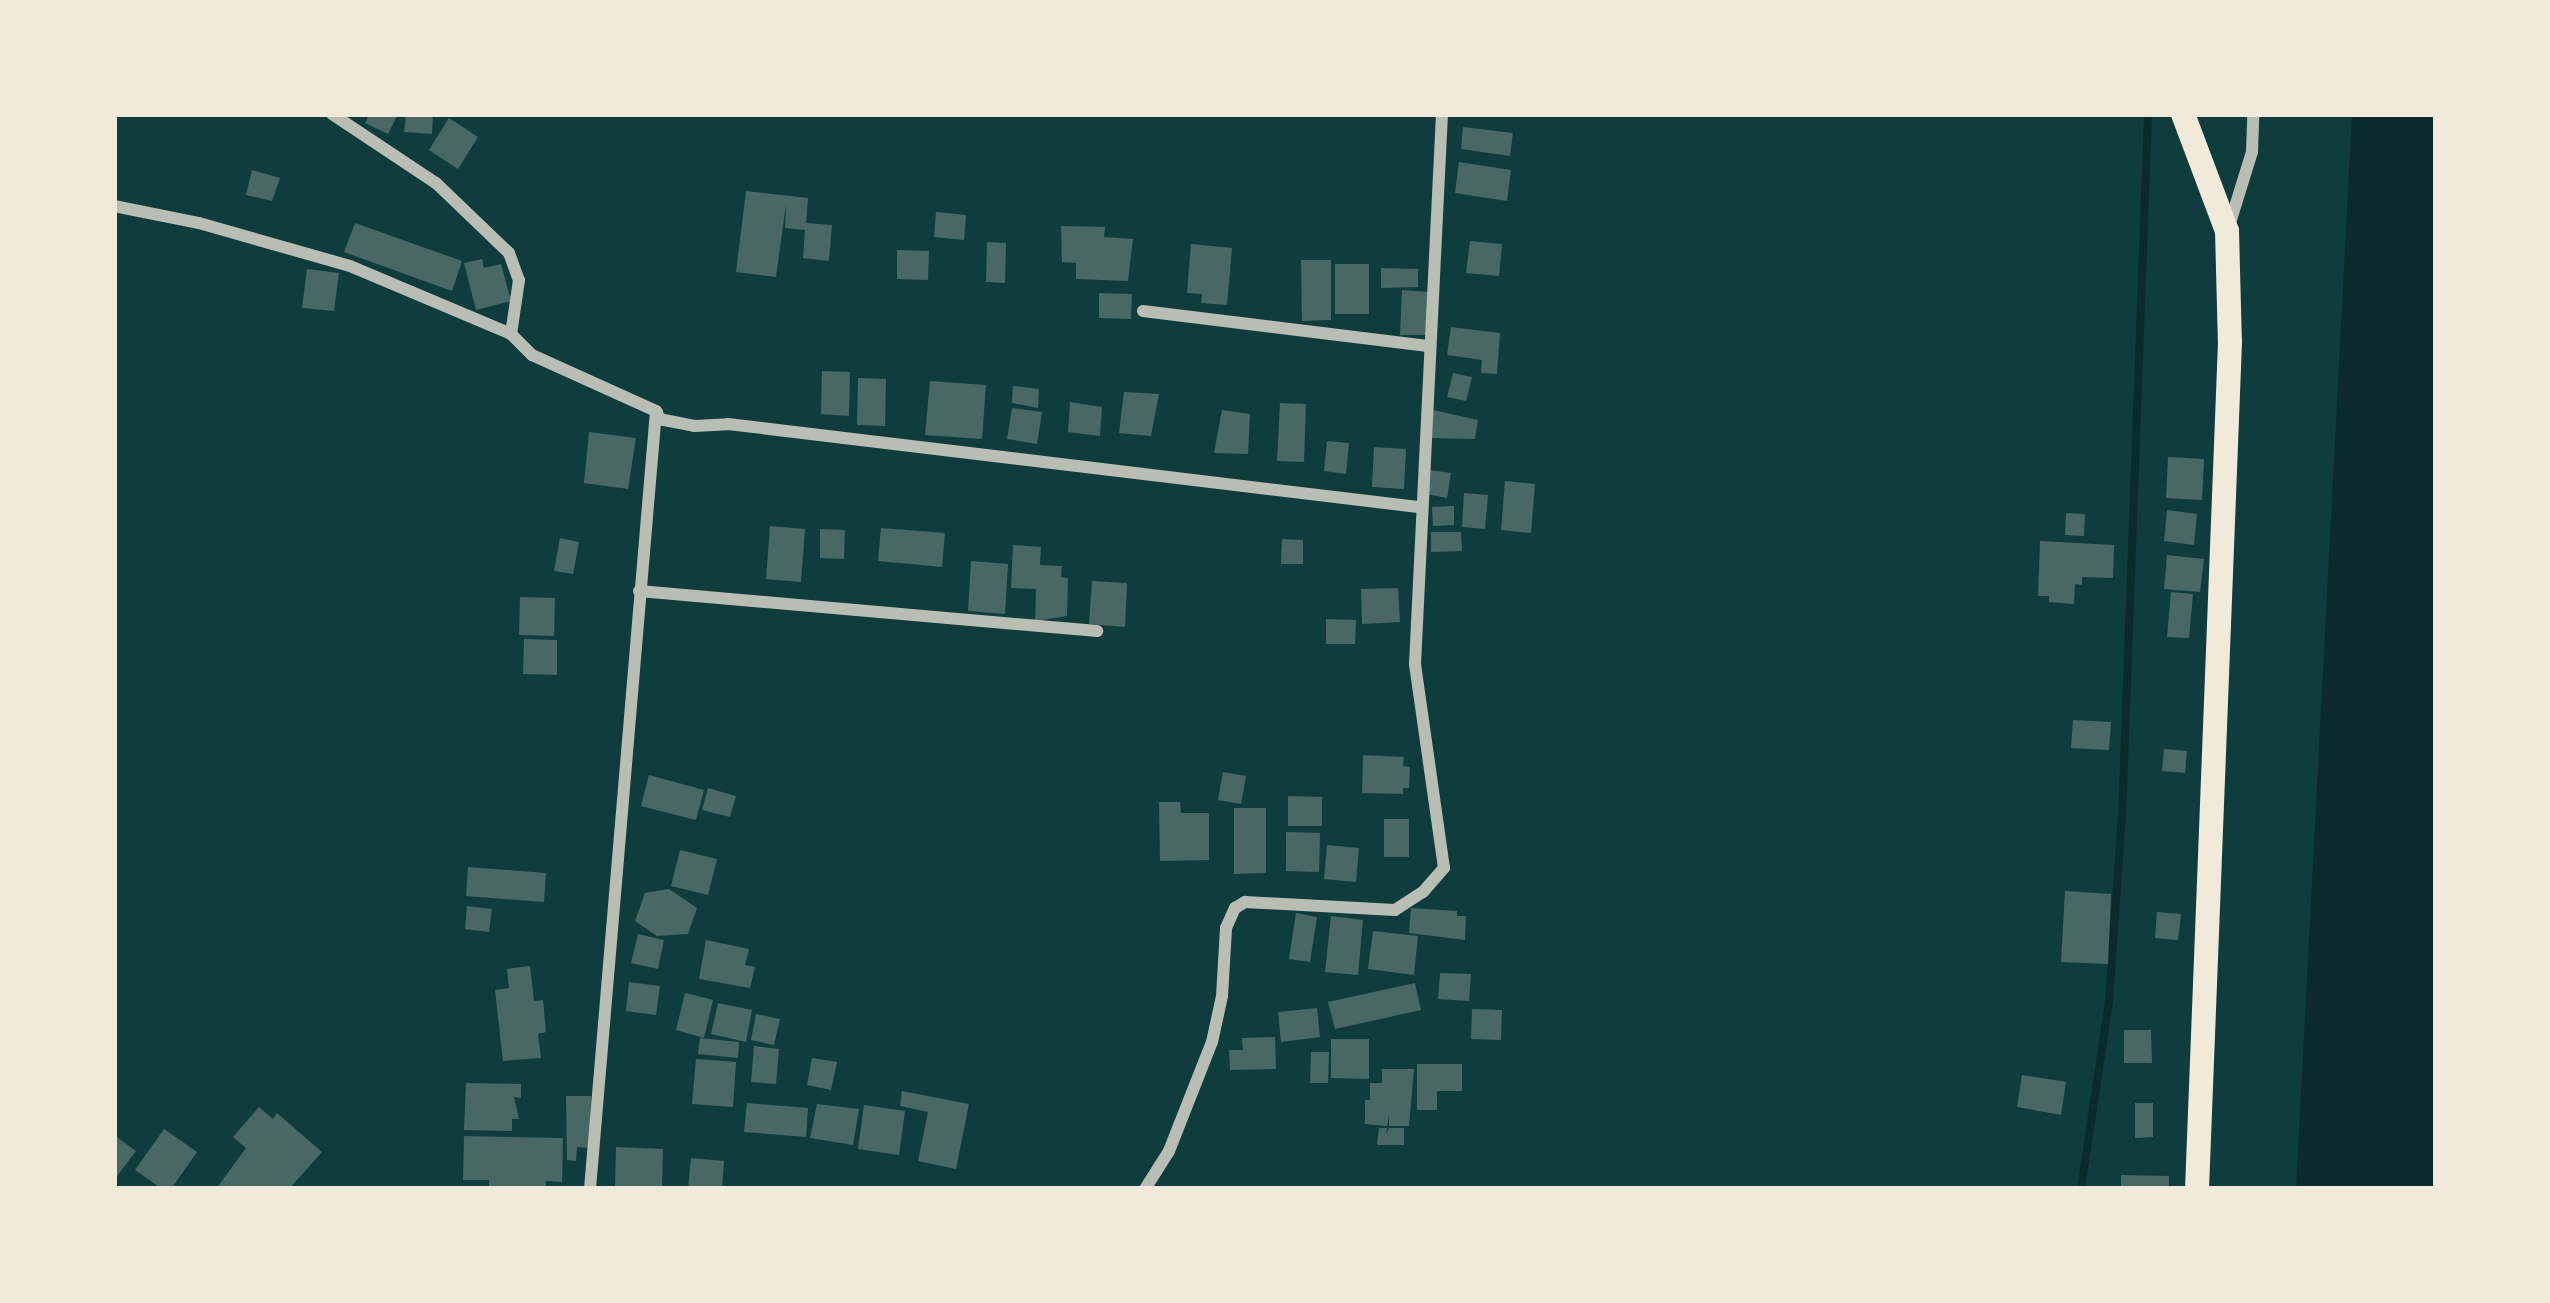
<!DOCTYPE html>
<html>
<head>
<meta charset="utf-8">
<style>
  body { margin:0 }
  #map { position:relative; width:2550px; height:1303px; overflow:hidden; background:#0f3d3e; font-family:"DM Sans",sans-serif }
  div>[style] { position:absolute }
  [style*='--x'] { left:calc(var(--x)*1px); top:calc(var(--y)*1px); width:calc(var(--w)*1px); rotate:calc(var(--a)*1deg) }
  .water>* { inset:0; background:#0a2a2b }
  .stream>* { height:8px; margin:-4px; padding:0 4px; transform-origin:4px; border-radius:4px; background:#0a2a2b }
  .building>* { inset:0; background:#486865 }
  .minor>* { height:12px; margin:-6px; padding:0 6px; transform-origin:6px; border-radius:6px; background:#b8beb3 }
  .trunk>* { height:24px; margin:-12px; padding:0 12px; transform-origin:12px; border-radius:12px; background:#f1e9da }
  span { translate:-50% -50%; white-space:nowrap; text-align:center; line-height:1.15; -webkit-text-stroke:9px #f1e9da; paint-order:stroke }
  .frame { position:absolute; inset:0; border:117px solid #f1e9da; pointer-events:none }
</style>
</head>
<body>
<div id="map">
  <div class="water">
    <div style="clip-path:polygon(2352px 114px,2436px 114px,2436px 1189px,2296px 1189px)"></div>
  </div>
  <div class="stream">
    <div style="--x:2081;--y:1189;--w:190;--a:-81.5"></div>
    <div style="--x:2109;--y:1001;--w:184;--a:-86"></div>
    <div style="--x:2122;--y:817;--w:703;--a:-87.88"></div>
  </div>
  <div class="building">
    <div style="clip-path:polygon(360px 114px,398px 114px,388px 134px,365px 123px,368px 118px)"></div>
    <div style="clip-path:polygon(406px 114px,433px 114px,432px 134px,404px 132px)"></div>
    <div style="clip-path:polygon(449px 118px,478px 137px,458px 169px,429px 150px)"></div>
    <div style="clip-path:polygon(1463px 127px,1513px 133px,1510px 156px,1461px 149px)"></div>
    <div style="clip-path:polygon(1459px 162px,1511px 170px,1507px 201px,1455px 193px)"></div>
    <div style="clip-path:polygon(252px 170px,280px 178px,272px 201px,246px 195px)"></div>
    <div style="clip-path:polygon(746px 191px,808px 198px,806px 223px,832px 225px,829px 261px,803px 258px,805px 230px,785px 228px,786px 204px,776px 277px,736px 272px)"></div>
    <div style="clip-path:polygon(936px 212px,966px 215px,964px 240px,934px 237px)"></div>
    <div style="clip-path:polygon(355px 223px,462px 261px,452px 291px,344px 252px)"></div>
    <div style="clip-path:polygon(1061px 226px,1105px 227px,1104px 237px,1133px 239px,1128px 281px,1076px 279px,1076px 263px,1062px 262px)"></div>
    <div style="clip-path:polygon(1470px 241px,1502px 244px,1499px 276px,1466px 273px)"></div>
    <div style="clip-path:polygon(987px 242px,1006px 243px,1005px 283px,986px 282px)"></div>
    <div style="clip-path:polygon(1191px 244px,1232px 248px,1227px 305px,1201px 303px,1202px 294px,1187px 293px)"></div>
    <div style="clip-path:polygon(897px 250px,929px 251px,928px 280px,897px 279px)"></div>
    <div style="clip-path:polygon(482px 259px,484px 268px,501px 264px,511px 301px,476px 310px,464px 263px)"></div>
    <div style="clip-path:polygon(1301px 260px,1331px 260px,1331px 320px,1302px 321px)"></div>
    <div style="clip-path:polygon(1335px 264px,1369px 264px,1369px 314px,1335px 314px)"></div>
    <div style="clip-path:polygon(1381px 268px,1418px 269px,1418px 287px,1381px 288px)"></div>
    <div style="clip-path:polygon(307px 269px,339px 273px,334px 311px,302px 308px)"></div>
    <div style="clip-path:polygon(1402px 290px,1429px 292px,1428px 335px,1400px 335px)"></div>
    <div style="clip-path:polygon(1099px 293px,1132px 294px,1131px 319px,1099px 318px)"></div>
    <div style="clip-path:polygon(1451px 327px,1500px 333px,1497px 374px,1481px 373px,1482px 360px,1447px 355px)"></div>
    <div style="clip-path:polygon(822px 371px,850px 372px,849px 416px,821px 414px)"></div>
    <div style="clip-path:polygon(1453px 373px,1472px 377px,1466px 401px,1447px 397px)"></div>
    <div style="clip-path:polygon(858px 378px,886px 379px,885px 426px,857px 425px)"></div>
    <div style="clip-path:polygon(930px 381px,986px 385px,982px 439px,925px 435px)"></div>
    <div style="clip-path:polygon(1013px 386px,1039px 389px,1038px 408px,1012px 403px)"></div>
    <div style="clip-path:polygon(1124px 392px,1159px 394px,1151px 436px,1119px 433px)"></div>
    <div style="clip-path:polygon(1070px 402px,1102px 407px,1100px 436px,1068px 432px)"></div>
    <div style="clip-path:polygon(1280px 403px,1306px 404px,1304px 462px,1277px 461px)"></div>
    <div style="clip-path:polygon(1012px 408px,1042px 412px,1037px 444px,1007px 439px)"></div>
    <div style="clip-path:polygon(1222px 410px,1250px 414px,1248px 454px,1214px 453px)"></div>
    <div style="clip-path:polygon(1433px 410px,1478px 420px,1475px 439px,1430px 438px)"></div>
    <div style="clip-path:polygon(589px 432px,636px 438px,628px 489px,584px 483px)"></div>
    <div style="clip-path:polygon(1327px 441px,1349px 443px,1346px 474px,1324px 471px)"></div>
    <div style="clip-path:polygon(1374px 447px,1406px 449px,1404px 489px,1372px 487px)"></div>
    <div style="clip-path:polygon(2168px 457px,2204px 459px,2202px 500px,2166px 498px)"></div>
    <div style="clip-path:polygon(1430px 470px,1451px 473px,1447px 498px,1426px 494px)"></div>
    <div style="clip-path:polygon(1505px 481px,1535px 484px,1531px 533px,1501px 530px)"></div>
    <div style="clip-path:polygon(1464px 493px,1488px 495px,1485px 529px,1462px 527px)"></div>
    <div style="clip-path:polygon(1454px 506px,1454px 525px,1433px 526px,1432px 507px)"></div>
    <div style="clip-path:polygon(2167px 510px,2197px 514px,2194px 545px,2164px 541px)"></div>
    <div style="clip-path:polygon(2066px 513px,2085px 514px,2084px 536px,2065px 535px)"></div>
    <div style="clip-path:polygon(770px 526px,805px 529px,801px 582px,766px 579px)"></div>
    <div style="clip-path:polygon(881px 528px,945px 533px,942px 567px,878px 561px)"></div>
    <div style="clip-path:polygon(820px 529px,845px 530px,844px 559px,820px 558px)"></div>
    <div style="clip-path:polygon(1431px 532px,1461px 532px,1462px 551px,1431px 552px)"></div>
    <div style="clip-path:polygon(560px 538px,579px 542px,573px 574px,554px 571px)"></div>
    <div style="clip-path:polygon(1282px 539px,1303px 540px,1303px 564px,1281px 564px)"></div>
    <div style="clip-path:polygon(2040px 541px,2114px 545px,2113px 578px,2082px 577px,2082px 585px,2075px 584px,2074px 604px,2049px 602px,2049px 596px,2038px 596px)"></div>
    <div style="clip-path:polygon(1013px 545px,1041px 547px,1040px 565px,1062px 566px,1061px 577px,1068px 578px,1067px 616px,1035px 621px,1036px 589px,1011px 588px)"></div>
    <div style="clip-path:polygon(2167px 555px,2204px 559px,2200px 592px,2164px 589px)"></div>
    <div style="clip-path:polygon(971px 561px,1008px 564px,1005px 614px,968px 611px)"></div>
    <div style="clip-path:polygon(1092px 581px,1127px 583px,1125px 627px,1089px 624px)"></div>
    <div style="clip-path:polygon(1398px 588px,1400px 622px,1362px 624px,1361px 589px)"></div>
    <div style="clip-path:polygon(2171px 592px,2193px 594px,2189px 638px,2167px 637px)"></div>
    <div style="clip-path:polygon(520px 597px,555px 598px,554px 636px,519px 635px)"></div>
    <div style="clip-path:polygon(1326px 619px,1356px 620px,1355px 644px,1326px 644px)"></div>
    <div style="clip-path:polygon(524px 639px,557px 640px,557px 675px,523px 674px)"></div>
    <div style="clip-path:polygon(2073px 720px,2111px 722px,2109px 750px,2071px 748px)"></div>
    <div style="clip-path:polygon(2164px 749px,2187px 751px,2185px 773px,2162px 771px)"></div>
    <div style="clip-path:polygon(1363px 755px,1404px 757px,1403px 766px,1410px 767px,1409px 788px,1403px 788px,1403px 794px,1362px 793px)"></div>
    <div style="clip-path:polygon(1223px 772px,1246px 776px,1241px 804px,1218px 800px)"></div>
    <div style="clip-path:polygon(649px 775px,704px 790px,696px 820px,641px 806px)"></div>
    <div style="clip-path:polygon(708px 788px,736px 796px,730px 817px,702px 810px)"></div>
    <div style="clip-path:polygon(1288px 796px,1322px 797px,1322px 826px,1288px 826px)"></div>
    <div style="clip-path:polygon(1159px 802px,1180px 802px,1181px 813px,1209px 813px,1209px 860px,1160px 861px)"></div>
    <div style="clip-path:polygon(1234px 808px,1266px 808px,1266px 873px,1234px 874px)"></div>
    <div style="clip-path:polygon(1384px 819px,1409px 819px,1409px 857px,1384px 857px)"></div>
    <div style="clip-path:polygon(1286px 832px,1320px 833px,1319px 872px,1286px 871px)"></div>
    <div style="clip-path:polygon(1327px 845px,1359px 848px,1356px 882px,1324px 879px)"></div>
    <div style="clip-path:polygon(680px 850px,717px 859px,708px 895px,671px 886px)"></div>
    <div style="clip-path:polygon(468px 867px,546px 873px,544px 902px,466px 896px)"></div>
    <div style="clip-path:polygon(669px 889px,697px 908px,688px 934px,657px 936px,635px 921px,645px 893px)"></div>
    <div style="clip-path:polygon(2065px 891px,2111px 894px,2108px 964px,2061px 962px)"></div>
    <div style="clip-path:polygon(467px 906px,492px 909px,489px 932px,465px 929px)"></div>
    <div style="clip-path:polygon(1411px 908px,1457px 911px,1457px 916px,1466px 916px,1465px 940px,1409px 933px)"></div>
    <div style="clip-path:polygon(2157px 912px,2181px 914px,2178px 940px,2155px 938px)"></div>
    <div style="clip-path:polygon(1296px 913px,1317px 917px,1310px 962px,1289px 959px)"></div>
    <div style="clip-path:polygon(1331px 916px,1363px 920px,1358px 975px,1325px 972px)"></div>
    <div style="clip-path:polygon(1373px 931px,1418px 936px,1414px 975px,1368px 969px)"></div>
    <div style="clip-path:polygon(638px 934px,664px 940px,658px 969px,631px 963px)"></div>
    <div style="clip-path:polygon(706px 940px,749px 949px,745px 965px,755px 967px,750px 988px,699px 979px)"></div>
    <div style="clip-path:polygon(530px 966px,534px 1001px,543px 1000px,546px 1032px,538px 1034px,541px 1058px,503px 1061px,495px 990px,509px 988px,507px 969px)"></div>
    <div style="clip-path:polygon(1440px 973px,1471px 974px,1469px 1001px,1438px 999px)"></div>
    <div style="clip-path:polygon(629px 982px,660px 986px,656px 1015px,626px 1011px)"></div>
    <div style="clip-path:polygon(1415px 983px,1421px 1010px,1335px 1029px,1328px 1002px)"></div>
    <div style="clip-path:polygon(685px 993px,713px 1000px,704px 1038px,676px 1030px)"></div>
    <div style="clip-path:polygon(718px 1003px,752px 1010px,746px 1042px,711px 1034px)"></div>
    <div style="clip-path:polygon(1317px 1008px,1320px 1037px,1281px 1042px,1278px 1012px)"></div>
    <div style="clip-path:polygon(1472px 1009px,1502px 1010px,1501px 1040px,1471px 1039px)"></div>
    <div style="clip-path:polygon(756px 1014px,780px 1019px,774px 1045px,751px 1040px)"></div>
    <div style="clip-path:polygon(2124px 1030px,2151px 1030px,2152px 1063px,2124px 1063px)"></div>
    <div style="clip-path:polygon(1275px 1037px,1276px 1069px,1230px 1070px,1229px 1050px,1243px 1050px,1242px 1038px)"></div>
    <div style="clip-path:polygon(700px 1038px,739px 1042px,738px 1058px,698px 1054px)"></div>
    <div style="clip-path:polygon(1331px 1039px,1369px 1039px,1369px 1079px,1331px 1078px)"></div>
    <div style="clip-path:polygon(754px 1046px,779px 1049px,776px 1084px,751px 1082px)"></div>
    <div style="clip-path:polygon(1311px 1052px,1329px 1052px,1328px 1083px,1310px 1083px)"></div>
    <div style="clip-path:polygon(812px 1058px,837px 1062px,831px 1090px,807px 1085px)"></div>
    <div style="clip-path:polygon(696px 1059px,736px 1062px,733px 1107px,692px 1104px)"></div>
    <div style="clip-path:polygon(1417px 1064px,1462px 1064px,1462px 1091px,1437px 1091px,1437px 1110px,1417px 1110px)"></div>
    <div style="clip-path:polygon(1382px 1069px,1414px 1069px,1409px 1126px,1389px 1126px,1389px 1115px,1387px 1126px,1365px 1124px,1365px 1100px,1370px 1100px,1370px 1083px,1382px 1083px)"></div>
    <div style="clip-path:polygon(2022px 1075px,2066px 1082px,2061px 1115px,2017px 1107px)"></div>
    <div style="clip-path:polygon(466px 1083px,521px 1084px,521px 1098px,514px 1097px,519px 1119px,512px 1119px,512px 1131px,464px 1130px)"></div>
    <div style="clip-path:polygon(902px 1091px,969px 1104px,956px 1169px,918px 1161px,928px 1112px,900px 1106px)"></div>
    <div style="clip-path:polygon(566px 1096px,591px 1096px,590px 1148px,577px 1147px,576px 1161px,567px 1160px)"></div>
    <div style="clip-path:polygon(747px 1103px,808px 1108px,806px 1137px,744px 1132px)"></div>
    <div style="clip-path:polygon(2135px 1103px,2153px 1103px,2153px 1137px,2135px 1138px)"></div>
    <div style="clip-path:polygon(817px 1104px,859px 1109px,853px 1145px,810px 1138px)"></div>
    <div style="clip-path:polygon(864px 1105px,905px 1111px,899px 1155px,858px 1149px)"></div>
    <div style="clip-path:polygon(259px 1107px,273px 1119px,277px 1113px,322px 1152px,289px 1189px,216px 1189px,246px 1148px,233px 1137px)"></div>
    <div style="clip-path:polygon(1379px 1128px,1387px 1128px,1386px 1134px,1389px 1128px,1404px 1128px,1404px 1145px,1377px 1145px)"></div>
    <div style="clip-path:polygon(164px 1129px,197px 1152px,171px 1189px,162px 1189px,135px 1170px)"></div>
    <div style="clip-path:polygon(114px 1135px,136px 1151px,114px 1180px)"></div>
    <div style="clip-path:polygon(464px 1136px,563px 1138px,562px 1182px,546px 1181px,546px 1189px,489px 1189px,489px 1180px,463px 1180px)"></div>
    <div style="clip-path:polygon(616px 1147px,663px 1149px,662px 1187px,615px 1186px)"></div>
    <div style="clip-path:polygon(691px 1158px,724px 1161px,722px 1189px,688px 1189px)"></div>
    <div style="clip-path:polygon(2121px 1175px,2169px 1176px,2169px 1189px,2121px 1189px)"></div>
  </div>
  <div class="minor">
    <div style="--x:332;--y:114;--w:125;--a:33.6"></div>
    <div style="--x:436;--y:183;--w:101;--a:43.8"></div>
    <div style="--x:509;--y:253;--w:29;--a:70"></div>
    <div style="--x:519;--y:280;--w:55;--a:98.4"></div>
    <div style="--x:114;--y:206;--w:87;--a:11.3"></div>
    <div style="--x:199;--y:223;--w:157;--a:15.9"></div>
    <div style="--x:350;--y:266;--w:175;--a:22.9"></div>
    <div style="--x:511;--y:334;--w:30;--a:45"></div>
    <div style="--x:532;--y:355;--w:136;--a:24.3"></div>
    <div style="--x:656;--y:411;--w:781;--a:94.85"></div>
    <div style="--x:2230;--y:223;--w:74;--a:-72.8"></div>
    <div style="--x:2252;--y:152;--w:38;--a:-88"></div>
    <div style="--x:1143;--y:311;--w:289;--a:7"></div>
    <div style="--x:657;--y:412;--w:7;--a:74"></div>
    <div style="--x:659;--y:419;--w:36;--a:11"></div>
    <div style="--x:694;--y:426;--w:34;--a:-3"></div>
    <div style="--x:728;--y:424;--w:695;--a:6.86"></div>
    <div style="--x:639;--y:591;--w:460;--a:5"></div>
    <div style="--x:1145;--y:1189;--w:45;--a:-57.7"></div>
    <div style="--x:1169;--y:1151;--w:117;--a:-68.5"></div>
    <div style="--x:1212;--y:1042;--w:47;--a:-77.7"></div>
    <div style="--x:1222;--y:996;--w:68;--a:-86.6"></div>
    <div style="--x:1226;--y:928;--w:22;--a:-66"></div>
    <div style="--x:1235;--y:908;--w:12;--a:-31"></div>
    <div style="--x:1245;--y:902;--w:150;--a:3.1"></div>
    <div style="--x:1395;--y:910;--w:33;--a:-33"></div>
    <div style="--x:1423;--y:892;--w:32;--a:-49"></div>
    <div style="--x:1444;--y:868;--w:206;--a:-98.1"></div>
    <div style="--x:1415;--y:664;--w:551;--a:-87.19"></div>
  </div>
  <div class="trunk">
    <div style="--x:2183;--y:114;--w:125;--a:69.4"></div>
    <div style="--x:2227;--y:231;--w:111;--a:88.5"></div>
    <div style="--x:2230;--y:342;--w:848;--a:92.23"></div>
  </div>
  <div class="frame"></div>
</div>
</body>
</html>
